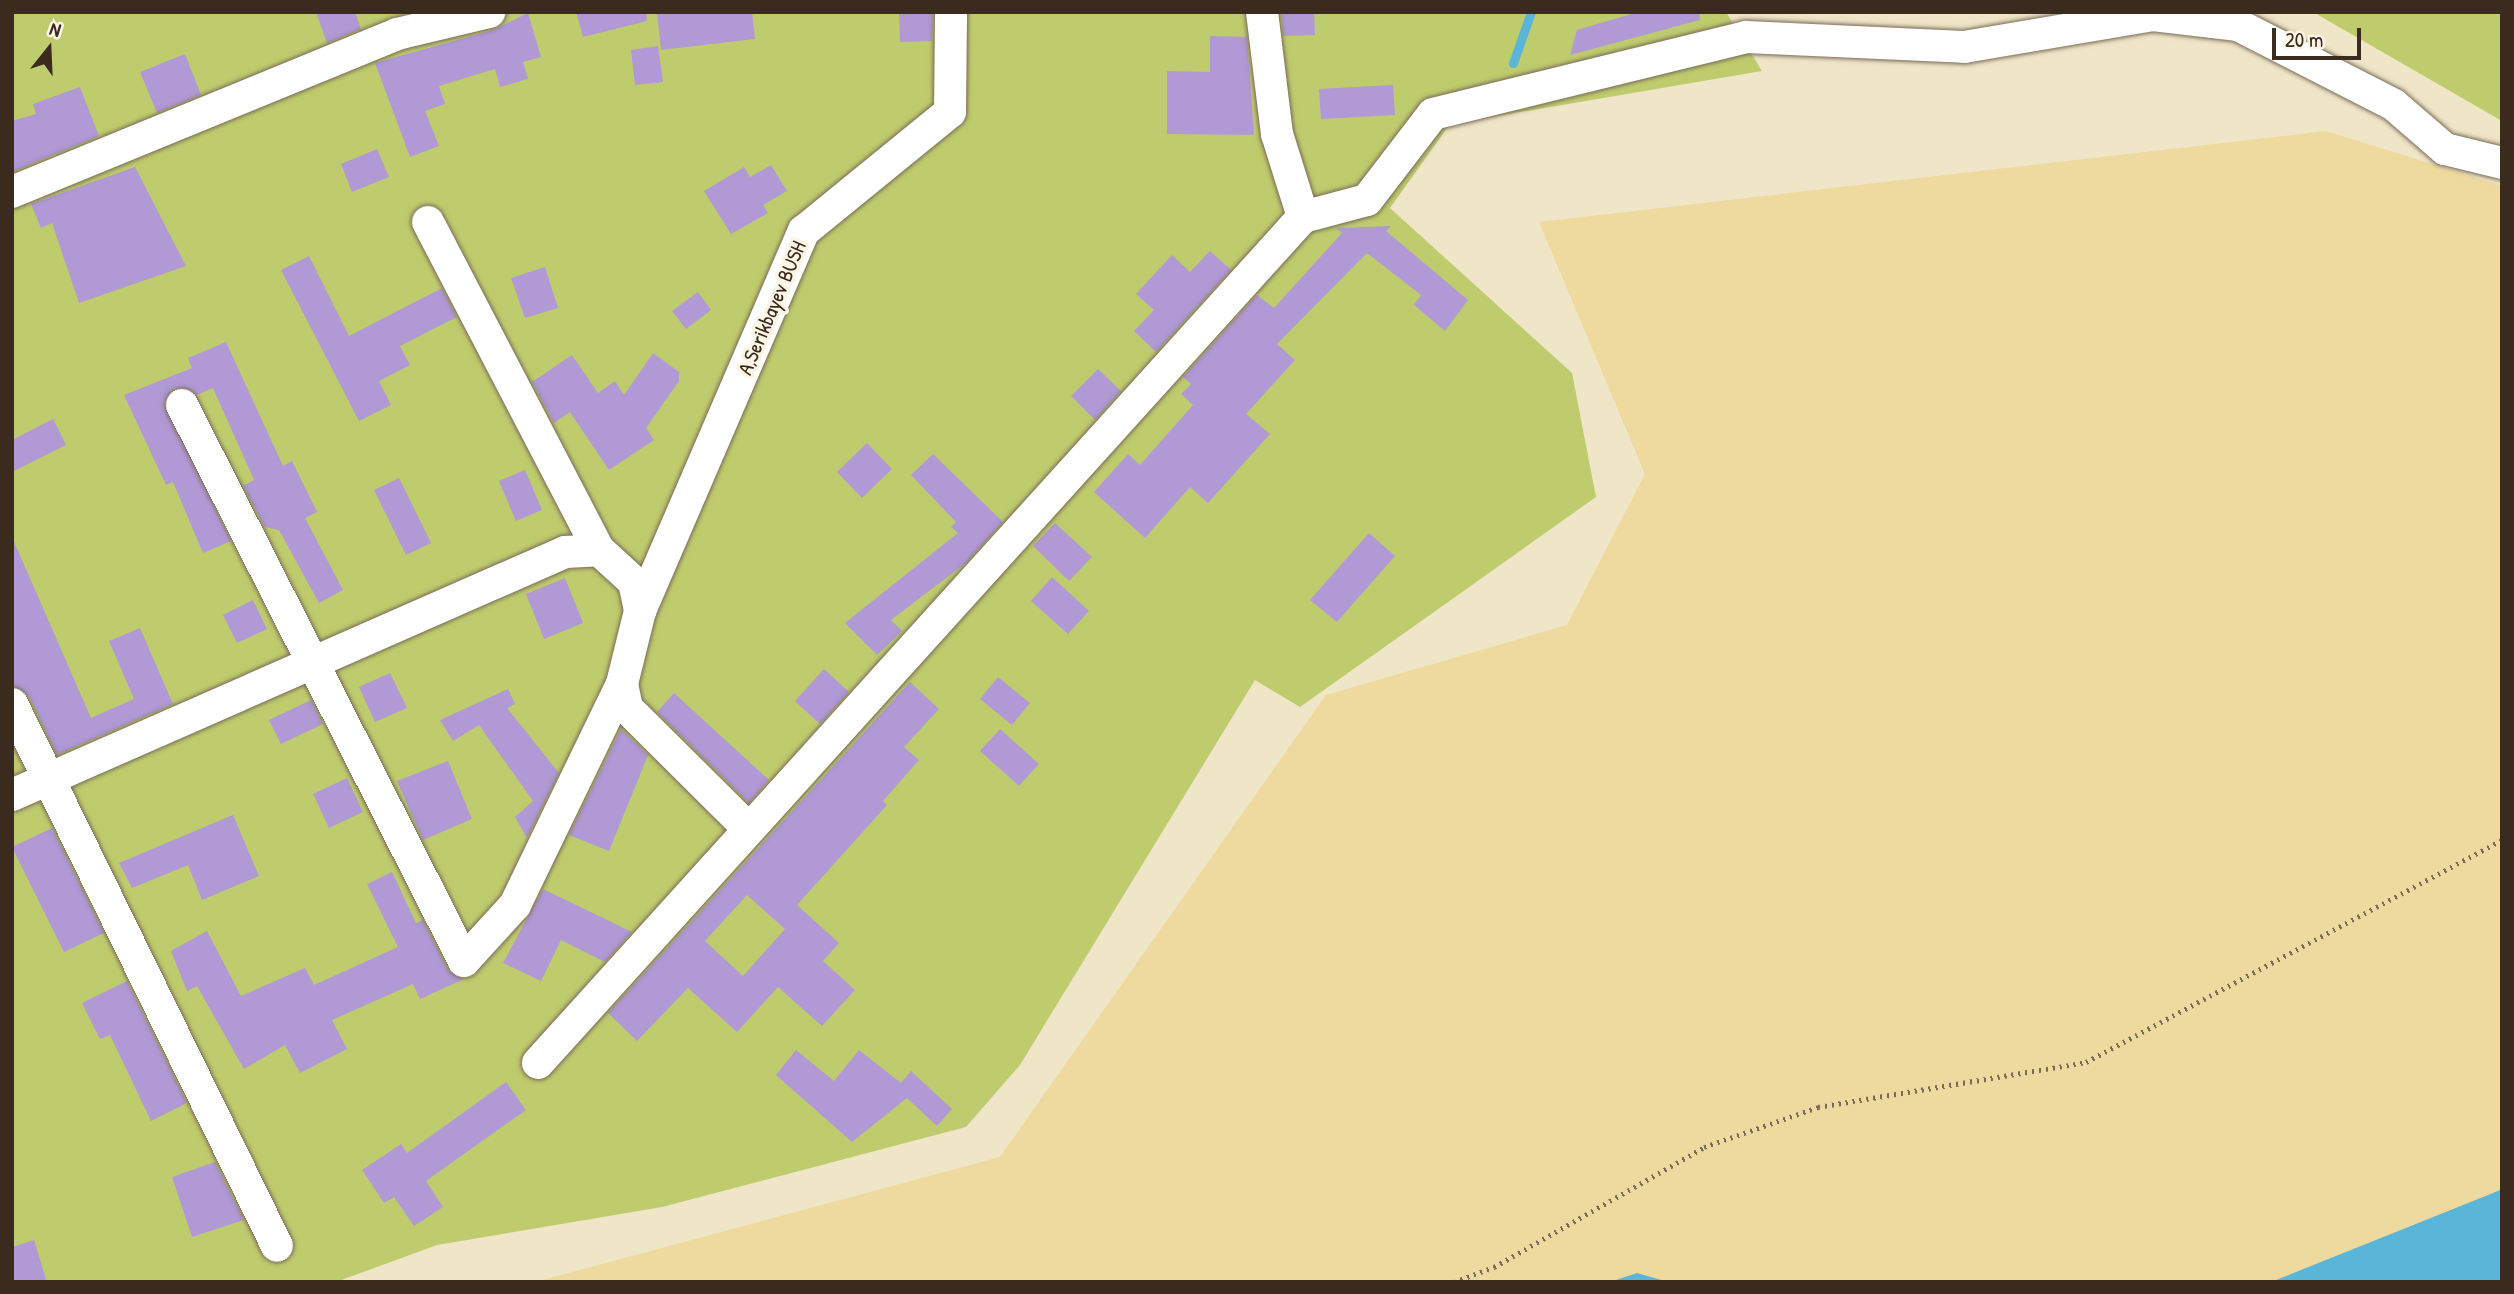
<!DOCTYPE html>
<html>
<head>
<meta charset="utf-8">
<style>
  body { margin:0 }
  #map { position:relative; width:2514px; height:1294px; overflow:hidden; background:#efe5c7; font-family:"Patrick Hand",sans-serif }
  div>[style] { position:absolute }
  [style*='--x'] { left:calc(var(--x)*1px); top:calc(var(--y)*1px); width:calc(var(--w)*1px); rotate:calc(var(--a)*1deg) }
  .green>* { inset:0; background:#bfcc6d }
  .sand>* { inset:0; background:#eeda9e }
  .water>* { inset:0; background:#5bb5d8 }
  .stream>* { height:9px; margin:-4.5px; padding:0 4.5px; transform-origin:4.5px; border-radius:4.5px; background:#5bb5d8 }
  .building>* { inset:0; background:#b099d5 }
  .path>* { height:4.5px; margin-top:-2.25px; transform-origin:0; background:repeating-linear-gradient(90deg,#7a6b59 0 2px,transparent 0 7px) }
  .roads { filter:drop-shadow(0 0 2px #7a6b59) drop-shadow(0 0 2px #7a6b59) }
  .minor>* { height:32px; margin:-16px; padding:0 16px; transform-origin:16px; border-radius:16px; background:#fff }
  span { translate:-50% -50%; white-space:nowrap; text-align:center; line-height:1.15; -webkit-text-stroke:7px #fcf5e5; paint-order:stroke }
  .street-label { font-size:21px; color:#3b2a1e }
  .frame { position:absolute; inset:0; border:14px solid #3b2a1e; pointer-events:none }
  .north { position:absolute; left:14px; top:14px; width:70px; height:70px; -webkit-text-stroke:5px #fcf5e5; paint-order:stroke; rotate:18deg; font-size:19px; font-weight:700; line-height:28px; text-align:center; color:#3b2a1e }
  .north::after { content:''; display:block; margin:auto; width:24px; height:32px; background:#3b2a1e; clip-path:polygon(50% 0,100% 100%,50% 72%,0 100%) }
  .scale { position:absolute; left:2272px; top:28px; width:89px; height:32px; box-sizing:border-box; border:4px solid #3b2a1e; border-top:0; padding-left:9px; font-size:21px; line-height:24px; white-space:nowrap; color:#3b2a1e; -webkit-text-stroke:5px #fcf5e5; paint-order:stroke }
</style>
</head>
<body>
<div id="map">
  <div class="green">
    <div style="clip-path:polygon(12px 12px,1726px 12px,1762px 71px,1450px 124px,1390px 208px,1572px 373px,1596px 497px,1300px 707px,1255px 680px,1020px 1065px,966px 1127px,662px 1207px,437px 1245px,336px 1282px,12px 1282px)"></div>
    <div style="clip-path:polygon(2313px 12px,2502px 12px,2502px 121px)"></div>
  </div>
  <div class="sand">
    <div style="clip-path:polygon(2326px 131px,2502px 186px,2502px 1282px,535px 1282px,1000px 1157px,1326px 695px,1567px 625px,1645px 474px,1539px 222px)"></div>
  </div>
  <div class="water">
    <div style="clip-path:polygon(2502px 1189px,2502px 1282px,2271px 1282px,2493px 1193px)"></div>
    <div style="clip-path:polygon(1637px 1273px,1668px 1282px,1610px 1282px)"></div>
  </div>
  <div class="stream">
    <div style="--x:1513;--y:63;--w:54;--a:-70.6"></div>
  </div>
  <div class="building">
    <div style="clip-path:polygon(316px 12px,355px 12px,361px 29px,327px 43px)"></div>
    <div style="clip-path:polygon(576px 12px,646px 12px,647px 21px,583px 37px)"></div>
    <div style="clip-path:polygon(657px 12px,752px 12px,755px 39px,661px 50px)"></div>
    <div style="clip-path:polygon(899px 12px,933px 12px,932px 41px,900px 42px)"></div>
    <div style="clip-path:polygon(1281px 12px,1314px 12px,1315px 35px,1283px 36px)"></div>
    <div style="clip-path:polygon(1638px 12px,1699px 12px,1700px 20px,1570px 55px,1577px 30px)"></div>
    <div style="clip-path:polygon(528px 13px,541px 57px,523px 62px,528px 79px,500px 87px,495px 69px,439px 86px,445px 104px,425px 111px,439px 146px,410px 157px,375px 63px,493px 30px)"></div>
    <div style="clip-path:polygon(1210px 36px,1247px 37px,1254px 135px,1167px 134px,1167px 71px,1210px 72px)"></div>
    <div style="clip-path:polygon(658px 46px,663px 82px,635px 85px,631px 50px)"></div>
    <div style="clip-path:polygon(185px 54px,201px 95px,157px 113px,140px 72px)"></div>
    <div style="clip-path:polygon(1393px 85px,1395px 115px,1321px 119px,1319px 89px)"></div>
    <div style="clip-path:polygon(80px 87px,99px 136px,12px 172px,12px 121px,36px 114px,33px 104px)"></div>
    <div style="clip-path:polygon(377px 149px,389px 177px,352px 192px,341px 164px)"></div>
    <div style="clip-path:polygon(771px 165px,787px 191px,763px 205px,768px 213px,731px 234px,704px 191px,744px 167px,750px 177px)"></div>
    <div style="clip-path:polygon(135px 167px,186px 266px,79px 303px,52px 223px,41px 228px,31px 204px)"></div>
    <div style="clip-path:polygon(1391px 226px,1386px 231px,1468px 300px,1445px 331px,1414px 305px,1421px 295px,1367px 253px,1277px 344px,1295px 360px,1246px 414px,1270px 434px,1208px 503px,1190px 487px,1145px 538px,1094px 492px,1128px 454px,1140px 465px,1193px 405px,1181px 394px,1191px 384px,1183px 377px,1257px 295px,1274px 308px,1342px 233px,1336px 228px)"></div>
    <div style="clip-path:polygon(1210px 251px,1231px 270px,1156px 352px,1134px 331px,1154px 310px,1136px 294px,1172px 255px,1190px 272px)"></div>
    <div style="clip-path:polygon(309px 256px,349px 336px,442px 288px,457px 317px,400px 346px,410px 365px,379px 381px,391px 405px,359px 421px,281px 270px)"></div>
    <div style="clip-path:polygon(545px 267px,558px 308px,525px 318px,511px 278px)"></div>
    <div style="clip-path:polygon(698px 292px,711px 310px,686px 329px,672px 311px)"></div>
    <div style="clip-path:polygon(226px 342px,283px 466px,292px 461px,317px 512px,305px 518px,343px 590px,319px 603px,279px 530px,265px 527px,243px 486px,254px 480px,213px 388px,197px 395px,174px 388px,164px 403px,231px 541px,203px 553px,173px 482px,166px 485px,124px 395px,192px 368px,188px 358px)"></div>
    <div style="clip-path:polygon(653px 353px,679px 372px,679px 381px,646px 428px,654px 440px,609px 470px,570px 412px,554px 423px,532px 382px,572px 355px,598px 393px,615px 381px,624px 395px)"></div>
    <div style="clip-path:polygon(1098px 369px,1121px 391px,1095px 420px,1071px 396px)"></div>
    <div style="clip-path:polygon(53px 419px,66px 445px,12px 472px,12px 440px)"></div>
    <div style="clip-path:polygon(867px 443px,892px 469px,862px 498px,837px 472px)"></div>
    <div style="clip-path:polygon(933px 454px,1003px 522px,967px 562px,891px 620px,902px 631px,877px 655px,845px 623px,958px 533px,951px 527px,956px 522px,911px 475px)"></div>
    <div style="clip-path:polygon(525px 470px,542px 510px,516px 521px,499px 481px)"></div>
    <div style="clip-path:polygon(399px 478px,431px 543px,406px 555px,374px 490px)"></div>
    <div style="clip-path:polygon(1055px 523px,1092px 557px,1069px 581px,1033px 546px)"></div>
    <div style="clip-path:polygon(1369px 533px,1395px 556px,1337px 622px,1310px 600px)"></div>
    <div style="clip-path:polygon(12px 537px,91px 718px,134px 699px,109px 641px,140px 628px,173px 704px,57px 755px,29px 696px,12px 686px)"></div>
    <div style="clip-path:polygon(1052px 577px,1089px 611px,1068px 634px,1031px 601px)"></div>
    <div style="clip-path:polygon(565px 578px,583px 623px,544px 639px,526px 594px)"></div>
    <div style="clip-path:polygon(253px 600px,267px 629px,237px 643px,223px 615px)"></div>
    <div style="clip-path:polygon(824px 669px,849px 692px,820px 724px,795px 701px)"></div>
    <div style="clip-path:polygon(390px 673px,407px 708px,375px 722px,359px 687px)"></div>
    <div style="clip-path:polygon(998px 677px,1030px 703px,1012px 725px,980px 699px)"></div>
    <div style="clip-path:polygon(evenodd,910px 682px,939px 709px,904px 747px,919px 760px,883px 801px,887px 805px,797px 905px,839px 943px,823px 961px,855px 990px,822px 1026px,778px 987px,737px 1032px,688px 988px,637px 1041px,608px 1013px,910px 682px,747px 895px,785px 929px,743px 976px,705px 941px,747px 895px)"></div>
    <div style="clip-path:polygon(508px 689px,515px 704px,507px 708px,559px 773px,527px 838px,515px 817px,533px 801px,479px 725px,453px 741px,440px 720px)"></div>
    <div style="clip-path:polygon(674px 693px,769px 780px,749px 803px,657px 712px)"></div>
    <div style="clip-path:polygon(311px 700px,323px 724px,281px 744px,269px 720px)"></div>
    <div style="clip-path:polygon(621px 729px,648px 755px,609px 851px,569px 835px)"></div>
    <div style="clip-path:polygon(1000px 729px,1039px 764px,1019px 786px,980px 751px)"></div>
    <div style="clip-path:polygon(448px 761px,472px 819px,423px 840px,397px 781px)"></div>
    <div style="clip-path:polygon(347px 778px,363px 812px,329px 828px,313px 794px)"></div>
    <div style="clip-path:polygon(233px 815px,259px 876px,202px 900px,188px 865px,132px 888px,119px 863px)"></div>
    <div style="clip-path:polygon(52px 828px,104px 933px,64px 952px,12px 847px)"></div>
    <div style="clip-path:polygon(392px 872px,416px 923px,423px 920px,448px 970px,464px 979px,420px 999px,413px 984px,332px 1020px,347px 1049px,300px 1073px,285px 1045px,244px 1069px,197px 986px,187px 991px,171px 951px,207px 931px,241px 996px,305px 968px,314px 985px,398px 947px,367px 884px)"></div>
    <div style="clip-path:polygon(543px 889px,632px 932px,605px 962px,561px 940px,541px 981px,503px 963px)"></div>
    <div style="clip-path:polygon(127px 981px,187px 1103px,151px 1121px,110px 1035px,100px 1039px,82px 1003px)"></div>
    <div style="clip-path:polygon(796px 1050px,834px 1081px,859px 1050px,901px 1083px,911px 1071px,952px 1109px,937px 1126px,907px 1098px,852px 1142px,776px 1075px)"></div>
    <div style="clip-path:polygon(506px 1082px,526px 1110px,426px 1181px,443px 1207px,414px 1226px,394px 1197px,384px 1203px,362px 1170px,401px 1144px,407px 1153px)"></div>
    <div style="clip-path:polygon(215px 1162px,244px 1220px,192px 1237px,172px 1177px)"></div>
    <div style="clip-path:polygon(34px 1240px,47px 1282px,12px 1282px,12px 1247px)"></div>
  </div>
  <div class="path">
    <div style="--x:1454;--y:1282;--w:43;--a:-20.6"></div>
    <div style="--x:1494;--y:1267;--w:242;--a:-29.7"></div>
    <div style="--x:1704;--y:1147;--w:121;--a:-19.3"></div>
    <div style="--x:1818;--y:1107;--w:272;--a:-9.5"></div>
    <div style="--x:2086;--y:1062;--w:472;--a:-28.1"></div>
  </div>
  <div class="roads">
    <div class="minor">
      <div style="--x:1262;--y:12;--w:123;--a:83"></div>
      <div style="--x:1277;--y:134;--w:87;--a:72.6"></div>
      <div style="--x:12;--y:192;--w:416;--a:-22.3"></div>
      <div style="--x:397;--y:34;--w:95;--a:-13.4"></div>
      <div style="--x:428;--y:222;--w:370;--a:62.5"></div>
      <div style="--x:182;--y:405;--w:623;--a:63.11"></div>
      <div style="--x:464;--y:961;--w:76;--a:-47.7"></div>
      <div style="--x:515;--y:905;--w:246;--a:-64.2"></div>
      <div style="--x:640;--y:611;--w:414;--a:-66.7"></div>
      <div style="--x:804;--y:231;--w:188;--a:-39.2"></div>
      <div style="--x:950;--y:112;--w:100;--a:-89.4"></div>
      <div style="--x:12;--y:704;--w:603;--a:63.94"></div>
      <div style="--x:12;--y:795;--w:604;--a:-23.72"></div>
      <div style="--x:565;--y:552;--w:34;--a:-3"></div>
      <div style="--x:599;--y:550;--w:47;--a:42.4"></div>
      <div style="--x:634;--y:582;--w:30;--a:78"></div>
      <div style="--x:640;--y:611;--w:75;--a:103.9"></div>
      <div style="--x:622;--y:684;--w:25;--a:78"></div>
      <div style="--x:627;--y:708;--w:169;--a:44.8"></div>
      <div style="--x:538;--y:1063;--w:1141;--a:-47.88"></div>
      <div style="--x:1303;--y:217;--w:66;--a:-14.9"></div>
      <div style="--x:1367;--y:200;--w:108;--a:-52.5"></div>
      <div style="--x:1433;--y:114;--w:322;--a:-13.8"></div>
      <div style="--x:1746;--y:37;--w:218;--a:2.6"></div>
      <div style="--x:1964;--y:47;--w:192;--a:-9.6"></div>
      <div style="--x:2153;--y:15;--w:86;--a:6.7"></div>
      <div style="--x:2238;--y:25;--w:175;--a:27.1"></div>
      <div style="--x:2394;--y:105;--w:67;--a:40.8"></div>
      <div style="--x:2445;--y:149;--w:59;--a:13.8"></div>
    </div>
  </div>
  <div class="street-label">
    <span style="left:772px;top:308px;rotate:-67deg">A,Serikbayev BUSH</span>
  </div>
  <div class="frame"></div>
  <div class="north">N</div>
  <div class="scale">20 m</div>
</div>
</body>
</html>
